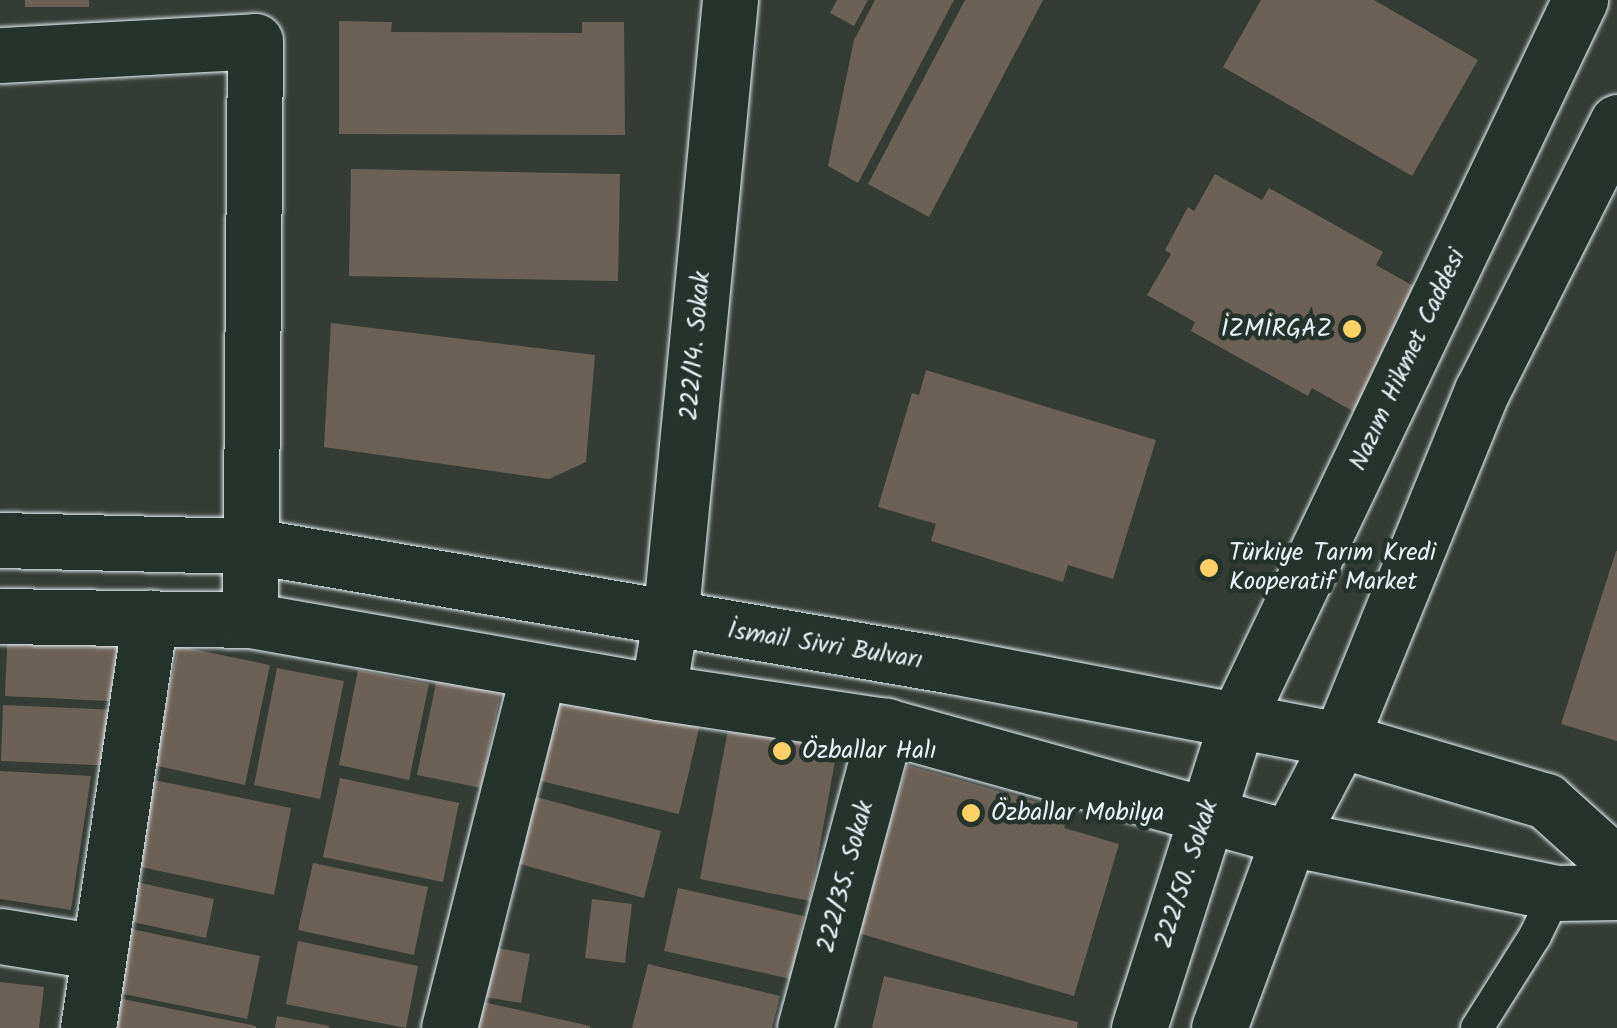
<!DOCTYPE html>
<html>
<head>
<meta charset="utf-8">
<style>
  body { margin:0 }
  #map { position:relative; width:1617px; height:1028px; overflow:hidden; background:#343c35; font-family:Kalam,sans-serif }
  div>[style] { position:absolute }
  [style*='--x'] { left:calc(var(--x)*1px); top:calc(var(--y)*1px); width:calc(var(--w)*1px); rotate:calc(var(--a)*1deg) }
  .building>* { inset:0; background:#6c6157 }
  .roads { filter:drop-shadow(0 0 2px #e8f1f8) drop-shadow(0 0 2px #e8f1f8) }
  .service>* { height:32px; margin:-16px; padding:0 16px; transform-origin:16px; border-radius:16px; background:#26332d }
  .minor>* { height:55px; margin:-27.5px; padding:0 27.5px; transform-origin:27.5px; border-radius:27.5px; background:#26332d }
  .tertiary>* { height:55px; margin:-27.5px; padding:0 27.5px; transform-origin:27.5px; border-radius:27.5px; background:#26332d }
  .secondary>* { height:55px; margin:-27.5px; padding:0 27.5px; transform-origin:27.5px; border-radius:27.5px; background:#26332d }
  .dots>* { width:28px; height:28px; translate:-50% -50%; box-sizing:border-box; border:5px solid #26332d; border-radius:50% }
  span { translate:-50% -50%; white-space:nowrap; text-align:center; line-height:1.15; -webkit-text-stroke:9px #26332d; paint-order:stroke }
  .poi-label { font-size:25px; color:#e8f1f8 }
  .right { translate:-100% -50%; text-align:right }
  .left { translate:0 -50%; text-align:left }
  .street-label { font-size:25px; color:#e8f1f8 }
</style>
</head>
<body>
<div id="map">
  <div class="building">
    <div style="clip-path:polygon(25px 0,89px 0,89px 7px,25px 7px)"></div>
    <div style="clip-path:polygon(837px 0,868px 0,854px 26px,830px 13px)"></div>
    <div style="clip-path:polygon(875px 0,954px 0,858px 183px,828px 166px,854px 40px)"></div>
    <div style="clip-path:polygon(965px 0,1043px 0,929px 217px,868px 184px)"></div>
    <div style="clip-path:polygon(1261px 0,1374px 0,1478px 60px,1412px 176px,1223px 67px)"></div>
    <div style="clip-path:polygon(339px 21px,392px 22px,391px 32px,582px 33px,582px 22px,624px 22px,625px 135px,339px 134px)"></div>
    <div style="clip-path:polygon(351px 169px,620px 174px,618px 281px,349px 276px)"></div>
    <div style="clip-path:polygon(1215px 174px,1262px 200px,1269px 188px,1383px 252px,1376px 265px,1424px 292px,1356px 413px,1312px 388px,1308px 396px,1191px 331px,1195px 322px,1147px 295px,1171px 254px,1165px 250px,1188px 207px,1194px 211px)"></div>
    <div style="clip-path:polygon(331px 323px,595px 355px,586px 462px,549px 479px,324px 447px)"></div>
    <div style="clip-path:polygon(926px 370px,1156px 440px,1113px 579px,1068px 565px,1063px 582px,931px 541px,936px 524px,878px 507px,912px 393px,919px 395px)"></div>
    <div style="clip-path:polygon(1616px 551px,1617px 551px,1617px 741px,1561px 724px)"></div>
    <div style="clip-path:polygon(8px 624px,132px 630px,129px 702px,5px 696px)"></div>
    <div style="clip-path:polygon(178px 646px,270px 665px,245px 785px,153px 765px)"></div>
    <div style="clip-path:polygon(277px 668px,344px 681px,320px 799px,254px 785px)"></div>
    <div style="clip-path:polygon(358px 670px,429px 684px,409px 780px,339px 765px)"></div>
    <div style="clip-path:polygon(437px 678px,501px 692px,481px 788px,417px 775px)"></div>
    <div style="clip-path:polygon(562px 691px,700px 724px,679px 814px,541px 781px)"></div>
    <div style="clip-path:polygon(3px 705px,118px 710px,116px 766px,1px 761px)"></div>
    <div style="clip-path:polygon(729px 724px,838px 744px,810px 901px,700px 879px)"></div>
    <div style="clip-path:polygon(907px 765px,1069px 811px,1064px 828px,1119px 844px,1074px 996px,858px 933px)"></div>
    <div style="clip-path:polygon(0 771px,91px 776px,71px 910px,0 899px)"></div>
    <div style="clip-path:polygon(340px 778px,459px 803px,443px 882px,323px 857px)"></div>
    <div style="clip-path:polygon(149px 779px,291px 808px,274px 895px,131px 865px)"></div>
    <div style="clip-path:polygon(533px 796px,661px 831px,644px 898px,516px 863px)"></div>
    <div style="clip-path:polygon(313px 863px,428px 887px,414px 955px,298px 930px)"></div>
    <div style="clip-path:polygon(127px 880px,214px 899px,206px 938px,119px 919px)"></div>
    <div style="clip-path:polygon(678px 888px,804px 916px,791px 979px,664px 951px)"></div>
    <div style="clip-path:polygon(592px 899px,632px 904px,625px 963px,585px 958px)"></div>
    <div style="clip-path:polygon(122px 927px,260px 956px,247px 1019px,109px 991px)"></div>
    <div style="clip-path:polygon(298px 941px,418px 966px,406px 1028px,286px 1004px)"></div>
    <div style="clip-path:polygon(481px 945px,530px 954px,521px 1003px,473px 995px)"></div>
    <div style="clip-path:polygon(648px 964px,780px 996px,772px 1028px,632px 1028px)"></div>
    <div style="clip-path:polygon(884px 976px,1078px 1022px,1077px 1028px,872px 1028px)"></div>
    <div style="clip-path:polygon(0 982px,44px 987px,39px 1028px,0 1028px)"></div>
    <div style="clip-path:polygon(118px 998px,256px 1026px,256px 1028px,111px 1028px)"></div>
    <div style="clip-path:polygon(479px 1001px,590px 1026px,590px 1028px,473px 1028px)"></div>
    <div style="clip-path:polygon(277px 1016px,329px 1026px,329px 1028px,275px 1028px)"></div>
  </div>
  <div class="roads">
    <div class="service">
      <div style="--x:1477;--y:1028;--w:109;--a:-57.8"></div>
      <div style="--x:1535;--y:936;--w:48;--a:-64"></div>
    </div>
    <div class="minor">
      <div style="--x:0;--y:55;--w:255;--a:-3.1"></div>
      <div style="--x:255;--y:41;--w:579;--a:90.49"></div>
      <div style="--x:658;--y:692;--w:72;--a:-80.4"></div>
      <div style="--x:670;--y:621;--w:624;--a:-84.48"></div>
      <div style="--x:0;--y:936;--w:100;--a:9.2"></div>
      <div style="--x:88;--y:1028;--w:415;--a:-81.4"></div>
      <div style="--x:449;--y:1028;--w:368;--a:-75.9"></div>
      <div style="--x:805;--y:1028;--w:313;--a:-75"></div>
    </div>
    <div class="tertiary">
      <div style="--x:1139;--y:1028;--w:323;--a:-72.3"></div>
      <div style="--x:1219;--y:1028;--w:202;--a:-69.8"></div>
      <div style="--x:1289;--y:838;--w:110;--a:-62.5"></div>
    </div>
    <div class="secondary">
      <div style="--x:0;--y:540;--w:253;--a:1.4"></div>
      <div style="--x:253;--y:546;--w:709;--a:9.74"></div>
      <div style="--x:952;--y:666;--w:395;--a:10.8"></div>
      <div style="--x:1340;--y:740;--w:215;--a:16.5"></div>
      <div style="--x:1546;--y:801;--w:96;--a:42"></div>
      <div style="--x:0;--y:616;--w:250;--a:0.9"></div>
      <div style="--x:250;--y:620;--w:414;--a:10"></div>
      <div style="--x:658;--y:692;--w:231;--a:8.5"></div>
      <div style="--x:886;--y:726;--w:418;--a:15.5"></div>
      <div style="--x:1289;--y:838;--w:273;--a:11.6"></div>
      <div style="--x:1556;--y:893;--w:61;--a:-0.9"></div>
      <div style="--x:1237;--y:720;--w:798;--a:-64.53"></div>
      <div style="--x:1340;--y:740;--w:377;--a:-67.9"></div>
      <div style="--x:1482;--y:391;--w:301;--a:-63.3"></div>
    </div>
  </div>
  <div class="dots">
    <div style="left:1352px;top:329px;background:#ffd166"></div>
    <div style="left:1209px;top:568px;background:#ffd166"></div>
    <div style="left:782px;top:751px;background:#ffd166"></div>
    <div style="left:971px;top:813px;background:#ffd166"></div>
  </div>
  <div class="poi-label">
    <span class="right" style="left:1332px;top:329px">İZMİRGAZ</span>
    <span class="left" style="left:1229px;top:568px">Türkiye Tarım Kredi<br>Kooperatif Market</span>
    <span class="left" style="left:802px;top:751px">Özballar Halı</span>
    <span class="left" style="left:991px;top:813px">Özballar Mobilya</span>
  </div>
  <div class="street-label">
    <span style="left:696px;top:346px;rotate:-85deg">222/14. Sokak</span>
    <span style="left:1408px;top:360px;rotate:-65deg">Nazım Hikmet Caddesi</span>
    <span style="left:825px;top:646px;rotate:9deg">İsmail Sivri Bulvarı</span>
    <span style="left:1187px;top:874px;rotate:-72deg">222/50. Sokak</span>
    <span style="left:846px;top:877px;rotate:-75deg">222/35. Sokak</span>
  </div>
</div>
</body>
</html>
